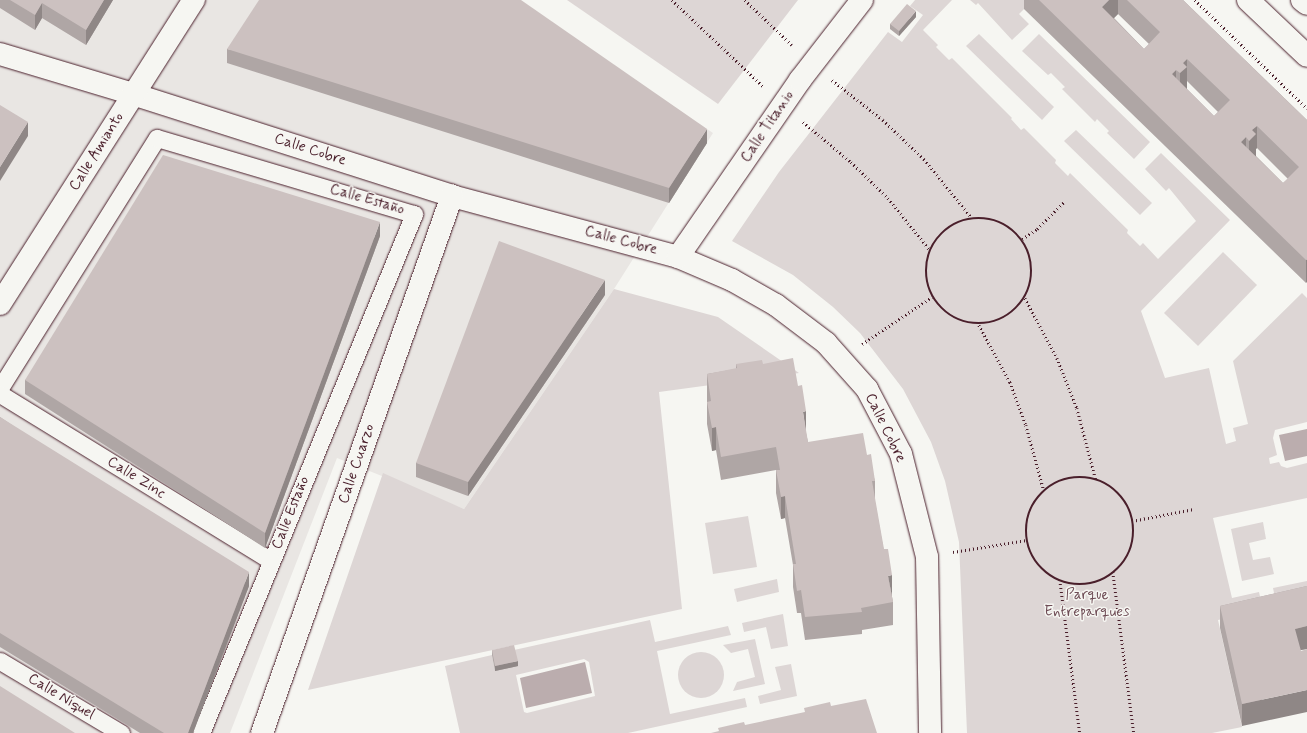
<!DOCTYPE html>
<html>
<head>
<meta charset="utf-8">
<style>
  body { margin:0 }
  #map { position:relative; width:1307px; height:733px; overflow:hidden; background:#f6f6f2; font-family:Mynerve,sans-serif }
  div>[style] { position:absolute }
  [style*='--x'] { left:calc(var(--x)*1px); top:calc(var(--y)*1px); width:calc(var(--w)*1px); rotate:calc(var(--a)*1deg) }
  .built>* { inset:0; background:#e9e6e3 }
  .green>* { inset:0; background:#ddd6d5 }
  .round { border-radius:50% }
  .water>* { inset:0; background:#bbadae }
  .path>* { height:2.5px; margin-top:-1.25px; transform-origin:0; background:repeating-linear-gradient(90deg,#4a1f2b 0 1px,transparent 0 4px) }
  .path>.ring { margin:-1.25px; padding:0; box-sizing:content-box; background:none; border:2.5px solid #4a1f2b; border-radius:50% }
  .roads { filter:drop-shadow(0 0 1px #4a1f2b) drop-shadow(0 0 1px #4a1f2b) }
  .service>* { height:17px; margin:-8.5px; padding:0 8.5px; transform-origin:8.5px; border-radius:8.5px; background:#f6f6f2 }
  .minor>* { height:22px; margin:-11px; padding:0 11px; transform-origin:11px; border-radius:11px; background:#f6f6f2 }
  .primary>* { height:22px; margin:-11px; padding:0 11px; transform-origin:11px; border-radius:11px; background:#f6f6f2 }
  .wall>* { inset:0; background:#afa6a5 }
  .shaded-wall>* { inset:0; background:#8f8786 }
  .building>* { inset:0; background:#ccc1c0 }
  span { translate:-50% -50%; white-space:nowrap; text-align:center; line-height:1.15; -webkit-text-stroke:3px #f6f6f2; paint-order:stroke }
  .street-label { font-size:15px; color:#4a1f2b }
  .park-label { font-size:15px; color:#6f4d56 }
</style>
</head>
<body>
<div id="map">
  <div class="built">
    <div style="clip-path:polygon(0 0,517px 0,713px 133px,614px 289px,464px 509px,337px 458px,230px 733px,0 733px)"></div>
  </div>
  <div class="green">
    <div style="clip-path:polygon(567px 0,798px 0,718px 104px)"></div>
    <div style="clip-path:polygon(915px 0,952px 0,923px 30px,938px 45px,936px 47px,949px 60px,952px 58px,1012px 118px,1011px 119px,1021px 130px,1024px 128px,1056px 160px,1055px 163px,1068px 176px,1070px 173px,1128px 230px,1127px 233px,1140px 246px,1143px 243px,1158px 259px,1196px 221px,1169px 188px,1166px 191px,1145px 169px,1161px 153px,1230px 220px,1141px 311px,1165px 378px,1209px 368px,1226px 444px,1236px 441px,1233px 428px,1248px 424px,1233px 361px,1302px 293px,1307px 298px,1307px 422px,1275px 430px,1273px 438px,1277px 455px,1269px 458px,1270px 464px,1279px 462px,1281px 466px,1287px 468px,1307px 463px,1307px 498px,1213px 518px,1232px 598px,1259px 592px,1263px 610px,1218px 620px,1242px 727px,1212px 733px,967px 733px,959px 542px,945px 481px,931px 442px,903px 389px,860px 333px,833px 307px,793px 275px,732px 241px,779px 172px,888px 32px,902px 42px,923px 15px,910px 6px)"></div>
    <div style="clip-path:polygon(970px 0,1025px 0,1029px 4px,1019px 14px,1029px 24px,1012px 40px,978px 3px,976px 5px)"></div>
    <div style="clip-path:polygon(979px 34px,1054px 107px,1042px 120px,966px 46px)"></div>
    <div style="clip-path:polygon(1039px 34px,1150px 142px,1134px 159px,1107px 133px,1109px 131px,1097px 119px,1095px 122px,1062px 89px,1065px 87px,1051px 73px,1048px 75px,1022px 51px)"></div>
    <div style="clip-path:polygon(1076px 130px,1152px 203px,1140px 215px,1064px 141px)"></div>
    <div style="clip-path:polygon(1223px 252px,1257px 285px,1198px 346px,1164px 313px)"></div>
    <div style="clip-path:polygon(614px 289px,718px 317px,799px 373px,659px 392px,682px 609px,308px 690px,383px 473px,464px 509px)"></div>
    <div style="clip-path:polygon(748px 516px,757px 567px,713px 574px,705px 523px)"></div>
    <div style="clip-path:polygon(1263px 522px,1266px 539px,1249px 543px,1253px 560px,1270px 557px,1274px 574px,1242px 581px,1231px 529px)"></div>
    <div style="clip-path:polygon(777px 579px,779px 592px,737px 602px,734px 589px)"></div>
    <div style="clip-path:polygon(1307px 581px,1307px 600px,1277px 607px,1273px 588px)"></div>
    <div style="clip-path:polygon(783px 614px,788px 646px,771px 649px,766px 627px,744px 632px,742px 623px)"></div>
    <div style="clip-path:polygon(evenodd,650px 620px,655px 642px,728px 626px,731px 635px,657px 651px,670px 714px,745px 698px,747px 707px,628px 733px,460px 733px,445px 666px,492px 655px,495px 671px,514px 650px,650px 620px,584px 659px,589px 662px,595px 696px,527px 713px,524px 712px,516px 675px,584px 659px)"></div>
    <div style="clip-path:polygon(755px 639px,765px 684px,733px 691px,737px 682px,755px 677px,748px 649px,731px 653px,723px 645px)"></div>
    <div class="round" style="left:678px;top:652px;width:46px;height:46px"></div>
    <div style="clip-path:polygon(791px 664px,797px 696px,760px 704px,758px 696px,781px 690px,775px 667px)"></div>
  </div>
  <div class="water">
    <div style="clip-path:polygon(1307px 429px,1307px 456px,1285px 461px,1279px 435px)"></div>
    <div style="clip-path:polygon(585px 662px,592px 693px,526px 708px,520px 678px)"></div>
  </div>
  <div class="path">
    <div style="--x:672;--y:0;--w:125;--a:43.4"></div>
    <div style="--x:745;--y:0;--w:65;--a:43.8"></div>
    <div style="--x:1195;--y:0;--w:156;--a:44"></div>
    <div style="--x:832;--y:80;--w:65;--a:38.1"></div>
    <div style="--x:883;--y:120;--w:57;--a:43.6"></div>
    <div style="--x:924;--y:159;--w:76;--a:50.9"></div>
    <div style="--x:803;--y:122;--w:62;--a:39.8"></div>
    <div style="--x:851;--y:162;--w:52;--a:44.2"></div>
    <div style="--x:888;--y:198;--w:67;--a:51.1"></div>
    <div class="ring" style="left:926px;top:218px;width:103.5px;height:103.5px"></div>
    <div style="--x:1022;--y:239;--w:18;--a:-34"></div>
    <div style="--x:1037;--y:229;--w:38;--a:-45"></div>
    <div style="--x:1025;--y:298;--w:68;--a:61.9"></div>
    <div style="--x:1057;--y:358;--w:54;--a:68.2"></div>
    <div style="--x:1077;--y:408;--w:74;--a:75.2"></div>
    <div style="--x:979;--y:325;--w:65;--a:61.5"></div>
    <div style="--x:1010;--y:382;--w:46;--a:69.6"></div>
    <div style="--x:1026;--y:425;--w:68;--a:74.7"></div>
    <div style="--x:862;--y:344;--w:84;--a:-33.9"></div>
    <div class="ring" style="left:1026px;top:477px;width:105.5px;height:105.5px"></div>
    <div style="--x:1132;--y:521;--w:63;--a:-11"></div>
    <div style="--x:953;--y:552;--w:75;--a:-9.2"></div>
    <div style="--x:1113;--y:572;--w:162;--a:82.6"></div>
    <div style="--x:1060;--y:580;--w:154;--a:82.6"></div>
  </div>
  <div class="roads">
    <div class="service">
      <div style="--x:0;--y:388;--w:295;--a:-57.9"></div>
      <div style="--x:157;--y:138;--w:268;--a:16.5"></div>
      <div style="--x:414;--y:214;--w:561;--a:112.31"></div>
      <div style="--x:0;--y:394;--w:318;--a:31.6"></div>
      <div style="--x:0;--y:661;--w:141;--a:30.8"></div>
    </div>
    <div class="minor">
      <div style="--x:0;--y:54;--w:139;--a:16.7"></div>
      <div style="--x:133;--y:94;--w:335;--a:17.7"></div>
      <div style="--x:452;--y:196;--w:234;--a:15.1"></div>
      <div style="--x:678;--y:257;--w:59;--a:23.1"></div>
      <div style="--x:732;--y:280;--w:51;--a:29.6"></div>
      <div style="--x:776;--y:305;--w:63;--a:37.2"></div>
      <div style="--x:826;--y:343;--w:62;--a:48.3"></div>
      <div style="--x:867;--y:389;--w:73;--a:62.4"></div>
      <div style="--x:901;--y:454;--w:106;--a:75.8"></div>
      <div style="--x:927;--y:557;--w:176;--a:89"></div>
      <div style="--x:678;--y:257;--w:215;--a:-55.4"></div>
      <div style="--x:800;--y:80;--w:101;--a:-52.2"></div>
      <div style="--x:0;--y:304;--w:361;--a:-57.5"></div>
      <div style="--x:262;--y:733;--w:570;--a:-70.52"></div>
    </div>
    <div class="primary">
      <div style="--x:1248;--y:0;--w:81;--a:43.5"></div>
      <div style="--x:1302;--y:0;--w:6;--a:39"></div>
    </div>
  </div>
  <div class="wall">
    <div style="clip-path:polygon(0 0,113px 0,86px 45px,42px 18px,35px 30px,0 8px)"></div>
    <div style="clip-path:polygon(evenodd,1024px 0,1183px 0,1307px 120px,1306px 283px,1024px 9px,1024px 0,1118px 14px,1149px 44px,1144px 49px,1114px 18px,1118px 14px,1024px 0,1187px 81px,1218px 112px,1214px 116px,1187px 89px,1187px 81px,1024px 0,1257px 148px,1288px 179px,1283px 183px,1256px 156px,1256px 149px,1257px 148px)"></div>
    <div style="clip-path:polygon(916px 17px,899px 36px,890px 29px,890px 24px)"></div>
    <div style="clip-path:polygon(227px 49px,707px 143px,669px 203px,227px 63px)"></div>
    <div style="clip-path:polygon(380px 236px,265px 548px,25px 394px,25px 380px)"></div>
    <div style="clip-path:polygon(605px 295px,468px 496px,416px 477px,416px 463px)"></div>
    <div style="clip-path:polygon(736px 364px,763px 364px,806px 433px,808px 442px,867px 455px,875px 481px,875px 502px,893px 602px,893px 625px,862px 630px,862px 634px,805px 640px,801px 613px,797px 613px,793px 587px,793px 565px,785px 518px,781px 519px,776px 493px,776px 470px,721px 480px,716px 450px,712px 451px,707px 424px,707px 374px,736px 369px)"></div>
    <div style="clip-path:polygon(0 417px,249px 586px,193px 733px,140px 733px,0 647px)"></div>
    <div style="clip-path:polygon(1307px 586px,1307px 649px,1300px 650px,1242px 726px,1220px 628px,1220px 606px)"></div>
    <div style="clip-path:polygon(492px 650px,518px 666px,495px 671px,492px 655px)"></div>
  </div>
  <div class="shaded-wall">
    <div style="clip-path:polygon(104px 0,113px 0,86px 45px,86px 30px)"></div>
    <div style="clip-path:polygon(1109px 0,1118px 0,1118px 14px,1102px 30px,1102px 7px)"></div>
    <div style="clip-path:polygon(42px 3px,42px 18px,35px 30px,35px 15px)"></div>
    <div style="clip-path:polygon(916px 11px,916px 17px,899px 36px,899px 31px)"></div>
    <div style="clip-path:polygon(1187px 59px,1187px 89px,1180px 96px,1180px 73px,1183px 63px)"></div>
    <div style="clip-path:polygon(1176px 70px,1176px 92px,1172px 74px)"></div>
    <div style="clip-path:polygon(28px 122px,28px 136px,0 181px,0 167px)"></div>
    <div style="clip-path:polygon(1257px 126px,1257px 148px,1256px 149px,1256px 156px,1249px 163px,1249px 141px,1252px 130px)"></div>
    <div style="clip-path:polygon(707px 129px,707px 143px,669px 203px,669px 188px)"></div>
    <div style="clip-path:polygon(1246px 137px,1246px 160px,1241px 142px)"></div>
    <div style="clip-path:polygon(380px 222px,380px 236px,265px 548px,265px 533px)"></div>
    <div style="clip-path:polygon(1307px 259px,1307px 282px,1306px 283px,1306px 260px)"></div>
    <div style="clip-path:polygon(605px 280px,605px 295px,468px 496px,468px 482px)"></div>
    <div style="clip-path:polygon(806px 411px,806px 434px,803px 412px)"></div>
    <div style="clip-path:polygon(716px 427px,716px 450px,712px 451px,712px 428px)"></div>
    <div style="clip-path:polygon(785px 496px,785px 518px,781px 519px,781px 497px)"></div>
    <div style="clip-path:polygon(249px 572px,249px 586px,193px 733px,188px 733px)"></div>
    <div style="clip-path:polygon(892px 575px,892px 597px,888px 576px)"></div>
    <div style="clip-path:polygon(1307px 626px,1307px 649px,1295px 651px,1295px 629px)"></div>
    <div style="clip-path:polygon(518px 661px,518px 666px,495px 671px,495px 666px)"></div>
    <div style="clip-path:polygon(1307px 690px,1307px 712px,1242px 726px,1242px 704px)"></div>
  </div>
  <div class="building">
    <div style="clip-path:polygon(10px 0,104px 0,86px 30px,42px 3px,35px 15px)"></div>
    <div style="clip-path:polygon(259px 0,521px 0,707px 129px,669px 188px,227px 49px)"></div>
    <div style="clip-path:polygon(evenodd,1039px 0,1109px 0,1102px 7px,1144px 49px,1160px 32px,1127px 0,1183px 0,1307px 120px,1307px 259px,1306px 260px,1039px 0,1187px 59px,1230px 100px,1214px 116px,1172px 74px,1176px 70px,1180px 73px,1187px 67px,1183px 63px,1187px 59px,1039px 0,1257px 126px,1299px 167px,1283px 183px,1241px 142px,1246px 137px,1249px 141px,1256px 134px,1252px 130px,1257px 126px)"></div>
    <div style="clip-path:polygon(907px 4px,916px 11px,899px 31px,890px 24px)"></div>
    <div style="clip-path:polygon(0 105px,28px 122px,0 167px)"></div>
    <div style="clip-path:polygon(163px 155px,380px 222px,265px 533px,25px 380px)"></div>
    <div style="clip-path:polygon(499px 241px,605px 280px,468px 482px,416px 463px)"></div>
    <div style="clip-path:polygon(793px 358px,798px 386px,802px 385px,806px 411px,803px 412px,808px 442px,863px 433px,867px 455px,871px 454px,875px 481px,872px 481px,884px 549px,888px 549px,892px 575px,888px 576px,893px 602px,861px 608px,862px 612px,805px 617px,801px 590px,797px 591px,793px 564px,796px 564px,785px 496px,781px 497px,776px 470px,780px 470px,776px 447px,721px 457px,716px 427px,712px 428px,707px 402px,711px 401px,707px 374px,737px 368px,736px 364px,762px 360px,763px 364px)"></div>
    <div style="clip-path:polygon(0 417px,249px 572px,188px 733px,164px 733px,0 633px)"></div>
    <div style="clip-path:polygon(1307px 586px,1307px 626px,1295px 629px,1301px 651px,1307px 649px,1307px 690px,1242px 704px,1220px 606px)"></div>
    <div style="clip-path:polygon(514px 645px,518px 661px,495px 666px,492px 650px)"></div>
    <div style="clip-path:polygon(0 686px,75px 733px,0 733px)"></div>
    <div style="clip-path:polygon(866px 699px,877px 733px,711px 733px,719px 731px,718px 728px,744px 722px,745px 725px,805px 712px,804px 708px,830px 702px,831px 706px)"></div>
  </div>
  <div class="street-label">
    <span style="left:768px;top:127px;rotate:-56deg">Calle Titanio</span>
    <span style="left:310px;top:150px;rotate:18deg">Calle Cobre</span>
    <span style="left:97px;top:152px;rotate:-58deg">Calle Amianto</span>
    <span style="left:367px;top:200px;rotate:16deg">Calle Estaño</span>
    <span style="left:621px;top:241px;rotate:15deg">Calle Cobre</span>
    <span style="left:885px;top:428px;rotate:64deg">Calle Cobre</span>
    <span style="left:357px;top:464px;rotate:-71deg">Calle Cuarzo</span>
    <span style="left:136px;top:478px;rotate:32deg">Calle Zinc</span>
    <span style="left:291px;top:513px;rotate:-68deg">Calle Estaño</span>
    <span style="left:61px;top:697px;rotate:31deg">Calle Níquel</span>
  </div>
  <div class="park-label">
    <span style="left:1087px;top:604px">Parque<br>Entreparques</span>
  </div>
</div>
</body>
</html>
